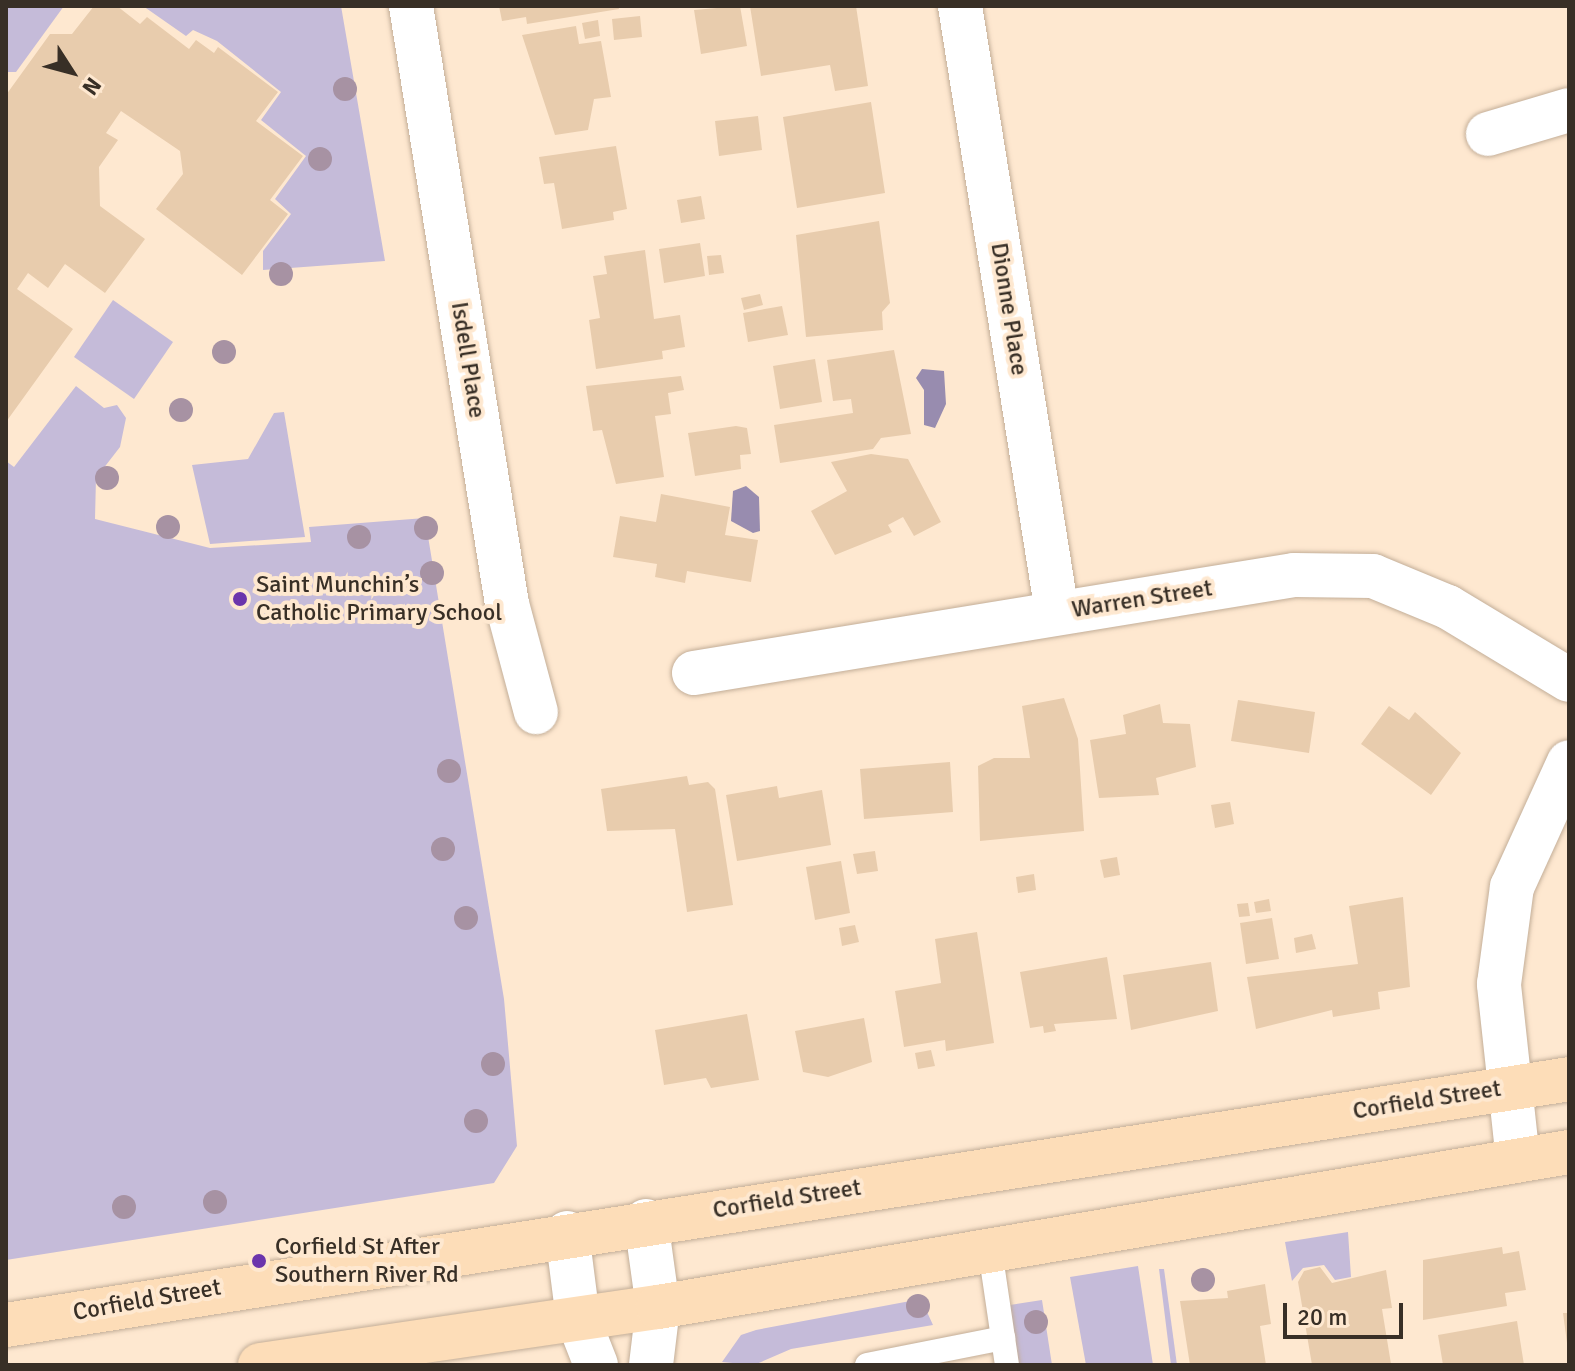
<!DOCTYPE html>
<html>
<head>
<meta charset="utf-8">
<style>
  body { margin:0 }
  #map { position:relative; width:1575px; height:1371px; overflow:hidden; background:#fee8d0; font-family:Signika,sans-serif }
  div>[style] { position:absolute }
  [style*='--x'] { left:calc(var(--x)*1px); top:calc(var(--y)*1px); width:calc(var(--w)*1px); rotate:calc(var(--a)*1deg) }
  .green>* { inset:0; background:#c5bbd9 }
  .water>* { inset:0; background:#988caf }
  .building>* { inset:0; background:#e8ccad }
  .roads { filter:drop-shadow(0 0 2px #c3ae98) drop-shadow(0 0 2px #c3ae98) }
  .service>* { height:24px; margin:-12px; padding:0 12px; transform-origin:12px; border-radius:12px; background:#fff }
  .minor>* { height:44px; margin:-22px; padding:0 22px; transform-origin:22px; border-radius:22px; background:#fff }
  .secondary>* { height:44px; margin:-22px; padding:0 22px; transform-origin:22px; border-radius:22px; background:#fff }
  .primary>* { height:44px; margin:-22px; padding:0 22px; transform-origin:22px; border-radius:22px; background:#fdddb8 }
  .trees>* { width:24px; height:24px; margin:-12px; border-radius:50%; background:#a792a3 }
  .dots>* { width:22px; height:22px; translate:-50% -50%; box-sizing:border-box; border:4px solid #fee8d0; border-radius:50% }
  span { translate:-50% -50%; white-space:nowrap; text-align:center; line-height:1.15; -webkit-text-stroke:8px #fee8d0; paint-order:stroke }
  .street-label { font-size:24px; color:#382f26 }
  .poi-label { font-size:24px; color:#382f26 }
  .left { translate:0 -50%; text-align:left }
  .frame { position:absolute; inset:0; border:8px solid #382f26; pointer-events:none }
  .north { position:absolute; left:32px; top:32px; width:80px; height:80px; -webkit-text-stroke:6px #fee8d0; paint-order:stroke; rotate:126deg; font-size:22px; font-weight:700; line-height:32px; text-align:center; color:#382f26 }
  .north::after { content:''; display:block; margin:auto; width:28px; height:36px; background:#382f26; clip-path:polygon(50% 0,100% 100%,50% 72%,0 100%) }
  .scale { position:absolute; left:1283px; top:1303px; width:120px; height:36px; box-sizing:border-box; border:4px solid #382f26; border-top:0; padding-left:10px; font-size:24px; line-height:28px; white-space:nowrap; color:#382f26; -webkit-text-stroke:6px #fee8d0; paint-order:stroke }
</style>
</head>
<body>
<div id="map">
  <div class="green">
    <div style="clip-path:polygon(6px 6px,64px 6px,16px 72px,6px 72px)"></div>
    <div style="clip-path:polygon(143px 6px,341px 6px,385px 261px,263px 270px,263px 251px,291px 214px,275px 199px,306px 156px,261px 120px,281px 92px,217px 41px,193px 30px,186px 36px)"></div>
    <div style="clip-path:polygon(113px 300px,173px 342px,134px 399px,74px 357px)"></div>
    <div style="clip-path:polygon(76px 386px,104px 408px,117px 405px,126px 418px,120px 447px,96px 478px,95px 519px,210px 548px,311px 542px,309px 527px,425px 518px,504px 999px,517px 1146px,494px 1183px,6px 1260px,6px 461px,14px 467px)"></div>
    <div style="clip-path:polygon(284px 412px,305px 537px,210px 544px,192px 465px,248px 459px,274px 413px)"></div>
    <div style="clip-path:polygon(1348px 1232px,1351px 1277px,1335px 1280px,1324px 1265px,1303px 1268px,1292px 1281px,1285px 1242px)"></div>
    <div style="clip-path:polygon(1138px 1266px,1153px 1365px,1086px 1365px,1070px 1277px)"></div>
    <div style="clip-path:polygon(1159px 1269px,1164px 1269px,1177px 1365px,1171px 1365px)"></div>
    <div style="clip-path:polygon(921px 1299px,933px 1325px,791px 1349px,754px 1365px,722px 1362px,741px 1335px,756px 1330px)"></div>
    <div style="clip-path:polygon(1042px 1300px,1052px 1365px,1019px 1365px,1010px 1305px)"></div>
  </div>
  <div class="water">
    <div style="clip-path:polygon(922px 369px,944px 371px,946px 404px,935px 428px,924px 425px,924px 390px,916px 378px)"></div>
    <div style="clip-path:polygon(746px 486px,759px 497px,760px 531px,753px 533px,731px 521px,733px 491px)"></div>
  </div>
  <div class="building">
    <div style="clip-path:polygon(94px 6px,117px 6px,140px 24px,147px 17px,189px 49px,196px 40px,214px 53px,218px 47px,278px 92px,256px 121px,303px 156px,270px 200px,288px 214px,242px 275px,156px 209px,183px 174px,180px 151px,121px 111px,106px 133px,118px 140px,99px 167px,100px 206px,145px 239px,105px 293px,65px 264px,48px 288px,28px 273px,17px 289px,73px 329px,6px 422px,6px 95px,50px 34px,72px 34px)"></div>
    <div style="clip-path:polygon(499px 6px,618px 6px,619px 9px,527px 24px,526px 17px,502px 21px)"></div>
    <div style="clip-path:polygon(740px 6px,747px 46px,701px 54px,694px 10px)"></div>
    <div style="clip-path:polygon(750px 6px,856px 6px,868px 86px,835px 91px,830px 65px,761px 76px)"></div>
    <div style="clip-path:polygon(640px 16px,642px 37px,614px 40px,612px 19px)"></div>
    <div style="clip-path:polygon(598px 20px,600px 36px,585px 39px,582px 23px)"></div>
    <div style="clip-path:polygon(576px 26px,579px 44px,601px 41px,611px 97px,594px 99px,588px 130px,555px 135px,522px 35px)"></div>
    <div style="clip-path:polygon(871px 102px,885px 193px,797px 208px,783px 117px)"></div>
    <div style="clip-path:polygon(758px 116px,762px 150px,719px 156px,715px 121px)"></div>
    <div style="clip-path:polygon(616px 146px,627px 209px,613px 212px,614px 220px,562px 229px,554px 183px,544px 184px,539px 157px)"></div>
    <div style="clip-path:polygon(701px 196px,705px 219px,681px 223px,677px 200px)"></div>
    <div style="clip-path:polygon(879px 221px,890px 303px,882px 312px,883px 330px,806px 337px,796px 235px)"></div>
    <div style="clip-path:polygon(700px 243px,705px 276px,664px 283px,659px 249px)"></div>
    <div style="clip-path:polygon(645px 250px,654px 319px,680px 315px,685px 347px,662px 351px,663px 359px,596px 369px,589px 320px,600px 318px,593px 276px,607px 274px,604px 256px)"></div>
    <div style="clip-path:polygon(721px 255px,724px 273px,709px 275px,707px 256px)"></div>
    <div style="clip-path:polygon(760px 294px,763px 305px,744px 310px,741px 298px)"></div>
    <div style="clip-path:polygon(782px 306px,788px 335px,748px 342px,743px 313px)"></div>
    <div style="clip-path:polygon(894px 350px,911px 434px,881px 438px,873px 449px,780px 463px,774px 425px,853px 413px,851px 399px,833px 401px,827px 360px)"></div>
    <div style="clip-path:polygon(815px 359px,822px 402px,780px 409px,773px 366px)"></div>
    <div style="clip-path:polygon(681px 376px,684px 390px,668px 393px,671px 414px,655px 416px,664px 477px,616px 484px,602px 430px,593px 431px,586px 386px)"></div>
    <div style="clip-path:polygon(736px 426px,747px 428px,751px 454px,740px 455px,741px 469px,695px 476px,688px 433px)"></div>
    <div style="clip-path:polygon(871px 454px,908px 459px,941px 522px,914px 536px,903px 517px,888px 525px,892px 532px,835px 555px,811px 511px,847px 491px,831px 462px)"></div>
    <div style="clip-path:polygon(661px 494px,730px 507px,725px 535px,758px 540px,751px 582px,687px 571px,685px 583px,655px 577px,657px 564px,613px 557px,620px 516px,656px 522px)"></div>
    <div style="clip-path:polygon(1064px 698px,1078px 739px,1084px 831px,980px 841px,978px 766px,994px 758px,1030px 758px,1022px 706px)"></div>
    <div style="clip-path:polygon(1238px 700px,1315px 712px,1309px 753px,1231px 741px)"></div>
    <div style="clip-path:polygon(1160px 704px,1163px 723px,1190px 724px,1196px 767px,1156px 778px,1159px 795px,1099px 798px,1090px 740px,1126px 734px,1123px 715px)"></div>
    <div style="clip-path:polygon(1389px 706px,1409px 720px,1415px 712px,1461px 753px,1431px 795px,1361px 744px)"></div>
    <div style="clip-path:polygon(950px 762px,953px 812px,864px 819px,860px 769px)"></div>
    <div style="clip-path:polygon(687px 776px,689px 785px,708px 782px,715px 789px,733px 905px,687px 912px,675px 829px,607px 831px,601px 789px)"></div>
    <div style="clip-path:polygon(777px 786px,779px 798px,822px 790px,831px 845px,737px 861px,726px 795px)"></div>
    <div style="clip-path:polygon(1230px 802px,1234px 824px,1215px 828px,1211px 805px)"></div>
    <div style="clip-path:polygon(875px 851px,878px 871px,857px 874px,853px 854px)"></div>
    <div style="clip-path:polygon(1117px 857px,1120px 875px,1104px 878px,1100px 860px)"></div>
    <div style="clip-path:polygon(841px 861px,850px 913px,815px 920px,806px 867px)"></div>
    <div style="clip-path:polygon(1034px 874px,1036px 890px,1018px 893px,1016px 877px)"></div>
    <div style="clip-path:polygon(1403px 897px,1410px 987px,1378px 992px,1380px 1009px,1333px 1017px,1332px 1010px,1256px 1029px,1247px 977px,1358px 964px,1349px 906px)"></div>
    <div style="clip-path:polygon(1269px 899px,1271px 911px,1256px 913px,1254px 902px)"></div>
    <div style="clip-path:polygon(1248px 903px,1250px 916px,1239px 917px,1237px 904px)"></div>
    <div style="clip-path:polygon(1272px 918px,1279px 959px,1246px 964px,1240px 923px)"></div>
    <div style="clip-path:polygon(855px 925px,859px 942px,842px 946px,839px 928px)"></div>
    <div style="clip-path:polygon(977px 932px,994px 1043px,946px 1051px,945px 1040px,904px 1047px,895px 991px,941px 983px,935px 939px)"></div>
    <div style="clip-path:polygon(1312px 934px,1316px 949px,1296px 953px,1294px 938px)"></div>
    <div style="clip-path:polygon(1107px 957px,1117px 1019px,1054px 1024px,1056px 1031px,1044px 1033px,1043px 1026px,1030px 1028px,1020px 972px)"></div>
    <div style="clip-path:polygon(1211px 962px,1218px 1011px,1131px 1030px,1123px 975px)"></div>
    <div style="clip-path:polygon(747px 1014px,759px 1080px,711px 1088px,706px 1078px,664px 1085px,655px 1030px)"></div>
    <div style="clip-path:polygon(864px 1018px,872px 1062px,828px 1077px,803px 1072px,795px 1031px)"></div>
    <div style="clip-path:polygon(931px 1050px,935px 1066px,918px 1069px,915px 1053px)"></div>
    <div style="clip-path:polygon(1502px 1247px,1503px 1254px,1519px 1251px,1526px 1290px,1505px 1293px,1507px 1306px,1423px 1320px,1423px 1260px)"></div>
    <div style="clip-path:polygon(1320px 1267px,1332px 1283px,1386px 1270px,1392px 1308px,1382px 1309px,1391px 1364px,1312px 1365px,1298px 1282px,1304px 1271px)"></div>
    <div style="clip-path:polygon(1265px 1284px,1271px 1324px,1260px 1326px,1266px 1365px,1190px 1365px,1180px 1301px,1228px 1298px,1227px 1291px)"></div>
    <div style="clip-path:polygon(1563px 1313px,1569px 1313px,1569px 1343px,1567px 1343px)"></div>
    <div style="clip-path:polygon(1517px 1321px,1524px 1365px,1443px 1365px,1438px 1335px)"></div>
  </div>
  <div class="roads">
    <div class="service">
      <div style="--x:990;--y:1250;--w:116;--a:81.6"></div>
      <div style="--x:867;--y:1365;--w:139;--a:-11.2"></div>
    </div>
    <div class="minor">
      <div style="--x:411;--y:6;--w:606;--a:80.88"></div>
      <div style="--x:507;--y:604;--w:112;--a:75"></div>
      <div style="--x:960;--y:6;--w:614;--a:80.91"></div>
      <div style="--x:1488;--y:134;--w:84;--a:-16.5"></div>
      <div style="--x:694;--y:673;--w:608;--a:-9.28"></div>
      <div style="--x:1294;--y:575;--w:79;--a:0.7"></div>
      <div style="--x:1373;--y:576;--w:81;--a:22.5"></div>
      <div style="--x:1448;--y:607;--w:141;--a:31.1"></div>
      <div style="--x:1518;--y:1160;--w:177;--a:-96.2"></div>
      <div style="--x:1499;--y:984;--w:98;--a:-82.4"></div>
      <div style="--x:1512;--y:887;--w:137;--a:-65.5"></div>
    </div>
    <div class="secondary">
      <div style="--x:646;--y:1221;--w:87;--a:82.1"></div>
      <div style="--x:658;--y:1307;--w:58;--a:96.9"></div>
      <div style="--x:567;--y:1233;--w:87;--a:82.7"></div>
      <div style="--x:578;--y:1319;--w:49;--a:68.6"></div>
    </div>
    <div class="primary">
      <div style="--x:6;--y:1325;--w:1582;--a:-8.94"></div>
      <div style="--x:260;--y:1365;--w:402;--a:-8.3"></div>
      <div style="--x:658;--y:1307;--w:924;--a:-9.66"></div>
    </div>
  </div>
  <div class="trees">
    <div style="left:345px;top:89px"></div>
    <div style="left:320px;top:159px"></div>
    <div style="left:281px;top:274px"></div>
    <div style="left:224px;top:352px"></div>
    <div style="left:181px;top:410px"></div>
    <div style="left:107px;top:478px"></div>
    <div style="left:168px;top:527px"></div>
    <div style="left:426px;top:528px"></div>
    <div style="left:359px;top:537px"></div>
    <div style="left:432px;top:573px"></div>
    <div style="left:449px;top:771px"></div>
    <div style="left:443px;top:849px"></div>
    <div style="left:466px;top:918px"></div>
    <div style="left:493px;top:1064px"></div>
    <div style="left:476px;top:1121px"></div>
    <div style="left:215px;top:1202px"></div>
    <div style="left:124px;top:1207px"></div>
    <div style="left:1203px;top:1280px"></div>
    <div style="left:918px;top:1306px"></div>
    <div style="left:1036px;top:1322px"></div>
  </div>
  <div class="dots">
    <div style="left:240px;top:599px;background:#6b35ac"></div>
    <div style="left:259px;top:1261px;background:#6b35ac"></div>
  </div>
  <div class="street-label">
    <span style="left:1009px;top:309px;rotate:81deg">Dionne Place</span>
    <span style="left:468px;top:360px;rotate:81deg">Isdell Place</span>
    <span style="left:1142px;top:599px;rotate:-9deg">Warren Street</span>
    <span style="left:1427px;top:1100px;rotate:-9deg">Corfield Street</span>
    <span style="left:787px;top:1199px;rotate:-9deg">Corfield Street</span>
    <span style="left:147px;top:1300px;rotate:-10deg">Corfield Street</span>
  </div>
  <div class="poi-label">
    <span class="left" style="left:256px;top:599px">Saint Munchin’s<br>Catholic Primary School</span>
    <span class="left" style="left:275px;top:1261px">Corfield St After<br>Southern River Rd</span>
  </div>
  <div class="frame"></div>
  <div class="north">N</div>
  <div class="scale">20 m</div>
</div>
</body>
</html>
